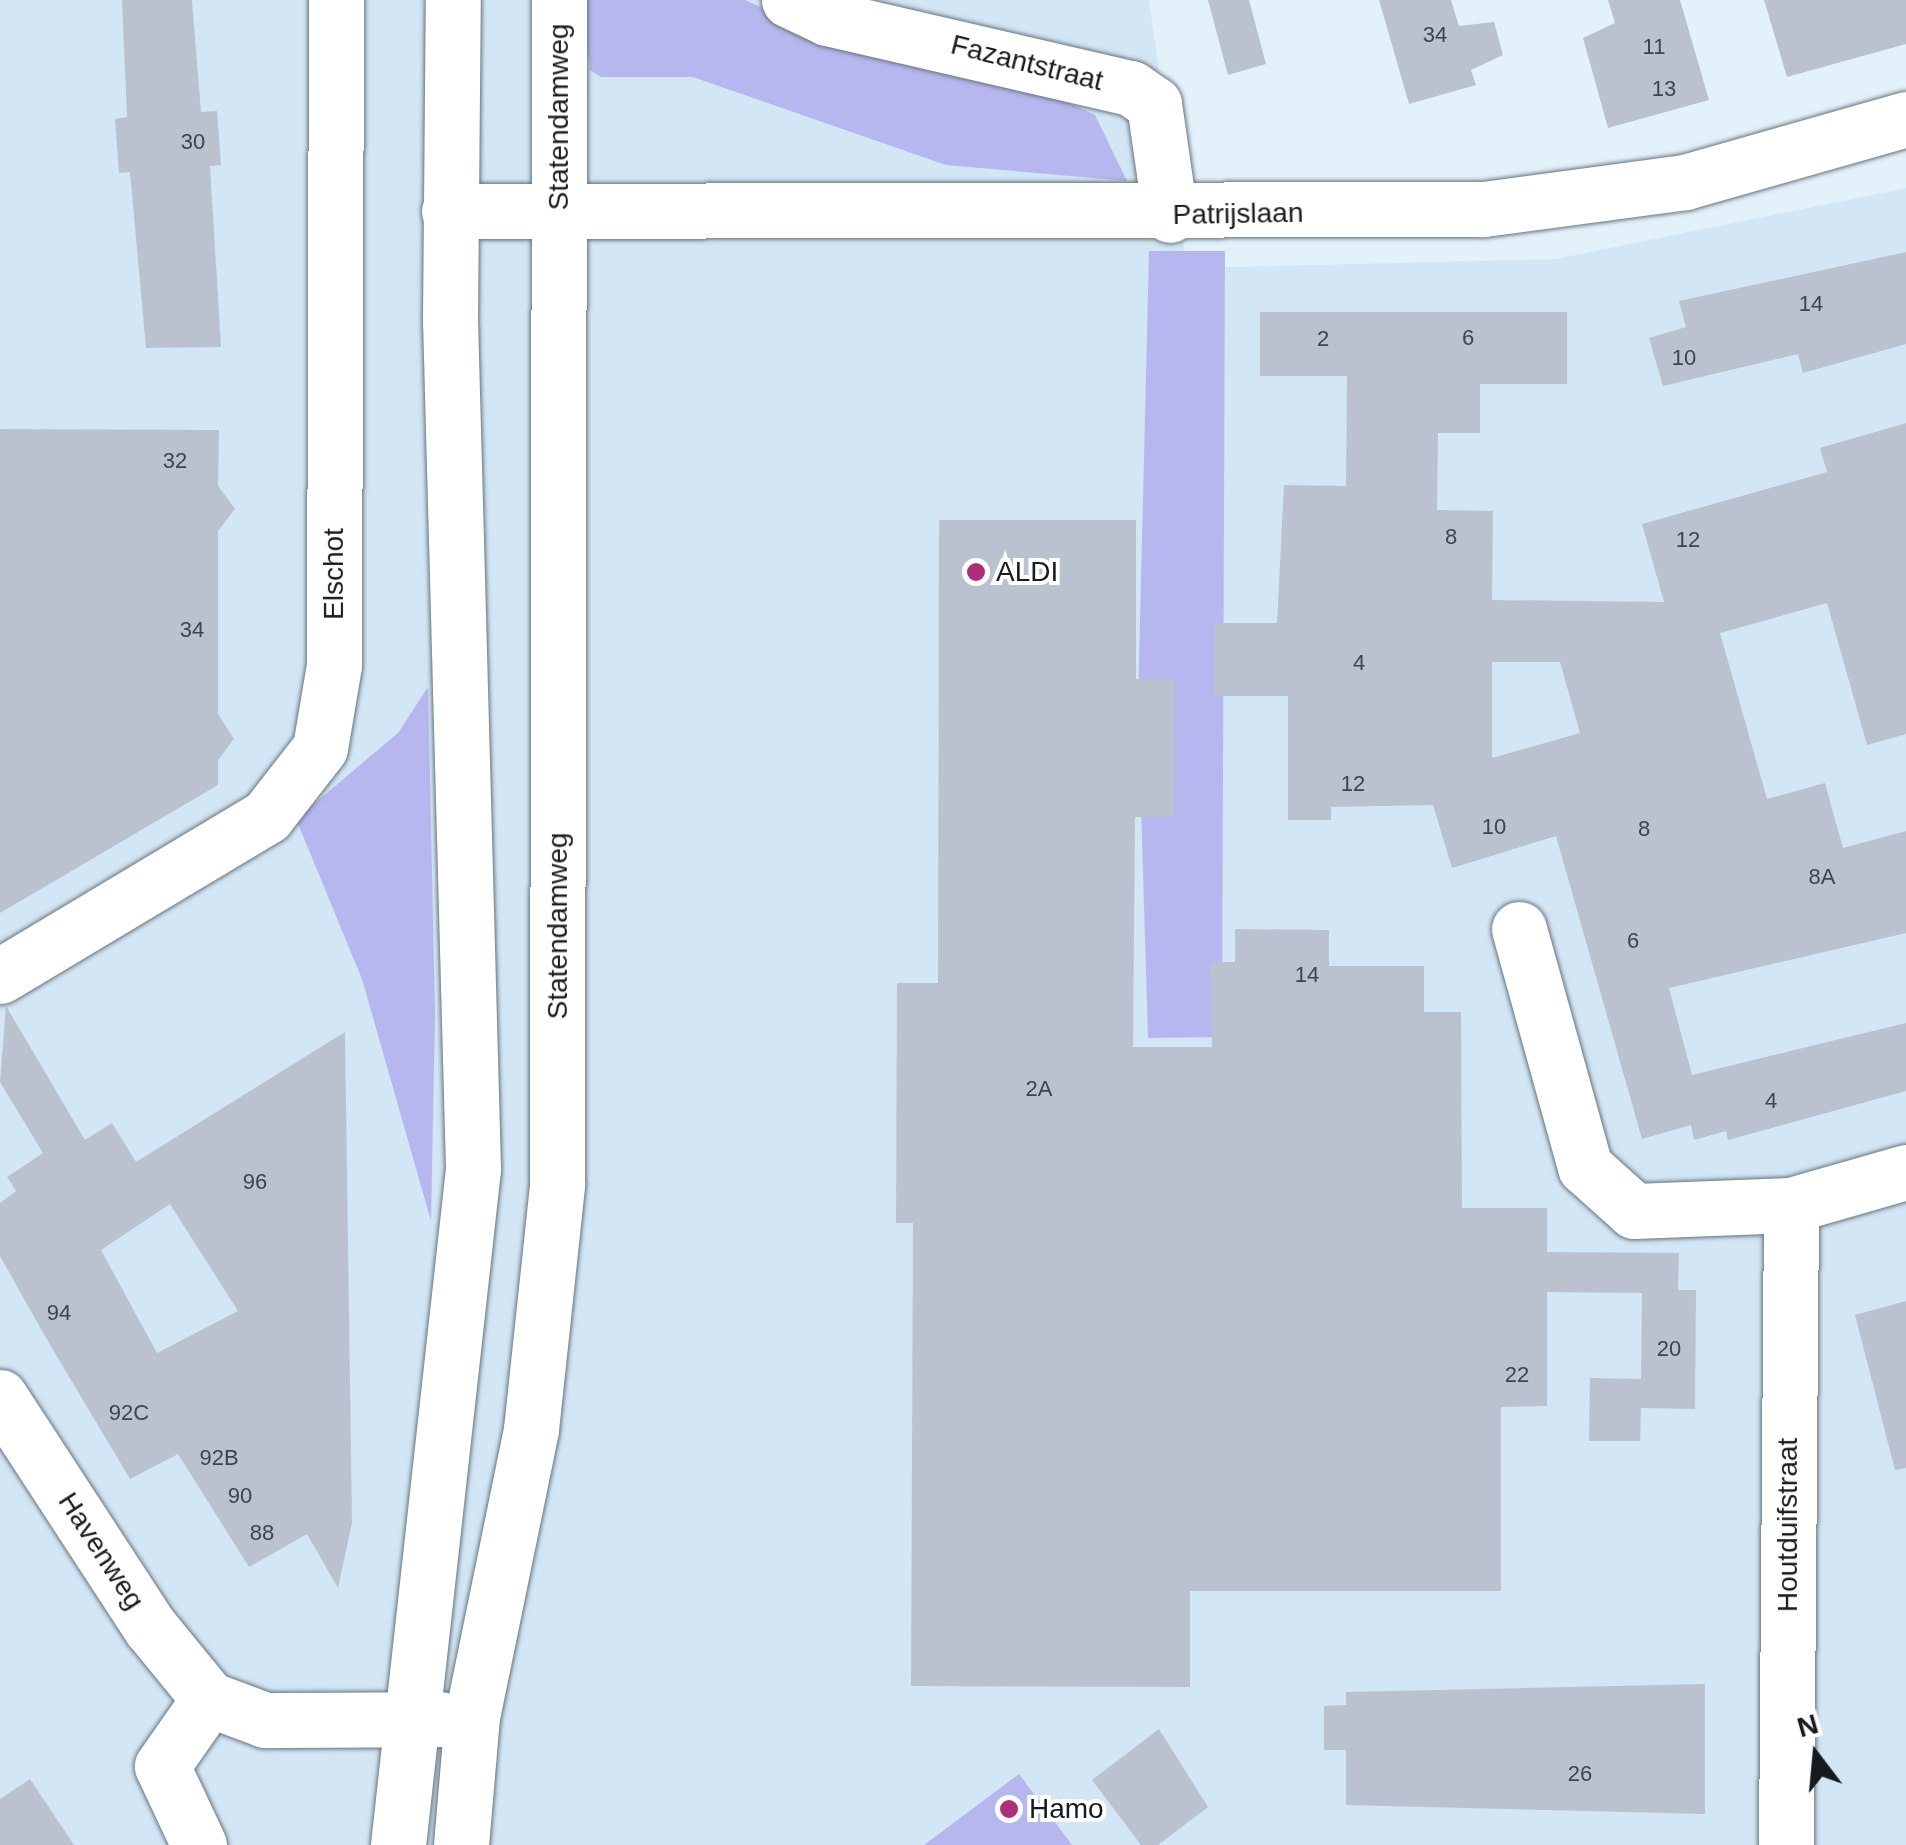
<!DOCTYPE html>
<html>
<head>
<meta charset="utf-8">
<style>
  body { margin:0 }
  #map { position:relative; width:1906px; height:1845px; overflow:hidden; background:#e3f1fb; font-family:Arial,sans-serif }
  div>[style] { position:absolute }
  [style*='--x'] { left:calc(var(--x)*1px); top:calc(var(--y)*1px); width:calc(var(--w)*1px); rotate:calc(var(--a)*1deg) }
  .built>* { inset:0; background:#d2e6f5 }
  .green>* { inset:0; background:#b6b7ee }
  .building>* { inset:0; background:#bbc2cf }
  .roads { filter:drop-shadow(0 0 2px #68747d) drop-shadow(0 0 2px #68747d) }
  .minor>* { height:55px; margin:-27.5px; padding:0 27.5px; transform-origin:27.5px; border-radius:27.5px; background:#fff }
  .dots>* { width:28px; height:28px; translate:-50% -50%; box-sizing:border-box; border:5px solid #fff; border-radius:50% }
  span { translate:-50% -50%; white-space:nowrap; text-align:center; line-height:1.15; -webkit-text-stroke:8px #fff; paint-order:stroke }
  .number-label { font-size:22px; color:#3f454a }
  .number-label span { -webkit-text-stroke-width:0 }
  .street-label { font-size:28px; color:#161b1e }
  .poi-label { font-size:28px; color:#161b1e }
  .left { translate:0 -50%; text-align:left }
  .north { position:absolute; left:1766px; top:1705px; width:100px; height:100px; -webkit-text-stroke:8px #fff; paint-order:stroke; rotate:344deg; font-size:28px; font-weight:700; line-height:40px; text-align:center; color:#161b1e }
  .north::after { content:''; display:block; margin:auto; width:35px; height:45px; background:#161b1e; clip-path:polygon(50% 0,100% 100%,50% 72%,0 100%) }
</style>
</head>
<body>
<div id="map">
  <div class="built">
    <div style="clip-path:polygon(0 0,1149px 0,1187px 268px,1556px 259px,1906px 188px,1906px 1845px,0 1845px)"></div>
  </div>
  <div class="green">
    <div style="clip-path:polygon(582px 0,745px 0,867px 56px,1023px 81px,1095px 115px,1127px 181px,946px 165px,693px 77px,601px 77px,590px 70px)"></div>
    <div style="clip-path:polygon(1149px 251px,1225px 251px,1222px 1037px,1148px 1038px,1138px 705px)"></div>
    <div style="clip-path:polygon(428px 687px,435px 1014px,431px 1221px,362px 979px,296px 819px,398px 733px)"></div>
    <div style="clip-path:polygon(1019px 1774px,1072px 1845px,924px 1845px)"></div>
  </div>
  <div class="building">
    <div style="clip-path:polygon(122px 0,192px 0,201px 112px,217px 111px,221px 165px,210px 166px,221px 347px,146px 348px,130px 172px,119px 173px,115px 119px,127px 117px)"></div>
    <div style="clip-path:polygon(1208px 0,1249px 0,1266px 64px,1228px 75px)"></div>
    <div style="clip-path:polygon(1379px 0,1451px 0,1459px 26px,1494px 22px,1503px 55px,1471px 70px,1476px 85px,1409px 104px)"></div>
    <div style="clip-path:polygon(1608px 0,1680px 0,1709px 100px,1608px 128px,1583px 38px,1615px 23px)"></div>
    <div style="clip-path:polygon(1764px 0,1906px 0,1906px 44px,1787px 77px)"></div>
    <div style="clip-path:polygon(1906px 252px,1906px 344px,1803px 373px,1798px 354px,1663px 386px,1649px 338px,1686px 327px,1679px 301px)"></div>
    <div style="clip-path:polygon(evenodd,1260px 312px,1567px 312px,1567px 384px,1480px 384px,1480px 433px,1438px 433px,1437px 510px,1493px 511px,1492px 600px,1664px 602px,1642px 524px,1827px 472px,1820px 448px,1906px 423px,1906px 734px,1867px 745px,1827px 603px,1720px 633px,1767px 799px,1825px 783px,1843px 848px,1906px 831px,1906px 933px,1669px 988px,1692px 1075px,1906px 1023px,1906px 1091px,1728px 1140px,1726px 1131px,1694px 1140px,1691px 1125px,1642px 1139px,1556px 836px,1452px 868px,1433px 805px,1331px 807px,1331px 820px,1288px 820px,1288px 696px,1214px 696px,1214px 623px,1277px 623px,1284px 485px,1346px 486px,1347px 376px,1260px 376px,1260px 312px,1492px 662px,1560px 662px,1580px 733px,1492px 758px,1492px 662px)"></div>
    <div style="clip-path:polygon(0 429px,219px 430px,218px 486px,235px 509px,218px 531px,218px 714px,234px 739px,218px 760px,218px 785px,0 913px)"></div>
    <div style="clip-path:polygon(939px 520px,1136px 520px,1136px 679px,1175px 680px,1174px 817px,1135px 817px,1133px 1047px,1212px 1047px,1211px 962px,1235px 962px,1235px 929px,1329px 930px,1329px 966px,1424px 966px,1424px 1012px,1461px 1012px,1462px 1208px,1547px 1208px,1547px 1252px,1679px 1253px,1678px 1290px,1696px 1290px,1695px 1409px,1641px 1408px,1640px 1441px,1589px 1441px,1590px 1378px,1641px 1379px,1642px 1293px,1547px 1292px,1547px 1406px,1501px 1407px,1501px 1591px,1190px 1591px,1190px 1687px,911px 1686px,913px 1223px,896px 1223px,897px 983px,938px 983px)"></div>
    <div style="clip-path:polygon(evenodd,6px 1006px,85px 1140px,112px 1123px,136px 1162px,345px 1032px,352px 1523px,338px 1588px,307px 1534px,249px 1567px,178px 1454px,130px 1479px,46px 1338px,0 1256px,0 1203px,16px 1191px,7px 1177px,43px 1153px,0 1082px,6px 1006px,170px 1204px,238px 1311px,157px 1353px,101px 1250px,170px 1204px)"></div>
    <div style="clip-path:polygon(1906px 1301px,1906px 1468px,1895px 1470px,1855px 1315px)"></div>
    <div style="clip-path:polygon(1705px 1684px,1705px 1814px,1346px 1805px,1346px 1750px,1324px 1750px,1324px 1706px,1346px 1705px,1346px 1692px)"></div>
    <div style="clip-path:polygon(1159px 1729px,1208px 1807px,1158px 1845px,1141px 1845px,1092px 1780px)"></div>
    <div style="clip-path:polygon(30px 1779px,74px 1845px,0 1845px,0 1799px)"></div>
  </div>
  <div class="roads">
    <div class="minor">
      <div style="--x:789;--y:0;--w:42;--a:25.3"></div>
      <div style="--x:827;--y:18;--w:312;--a:13"></div>
      <div style="--x:1131;--y:88;--w:28;--a:35"></div>
      <div style="--x:1154;--y:104;--w:112;--a:81.8"></div>
      <div style="--x:449;--y:211;--w:1034;--a:-0.11"></div>
      <div style="--x:1483;--y:209;--w:204;--a:-7.6"></div>
      <div style="--x:1685;--y:182;--w:230;--a:-15.9"></div>
      <div style="--x:1519;--y:929;--w:247;--a:74.5"></div>
      <div style="--x:1585;--y:1167;--w:66;--a:41.9"></div>
      <div style="--x:1634;--y:1211;--w:157;--a:-2.2"></div>
      <div style="--x:1791;--y:1205;--w:120;--a:-16"></div>
      <div style="--x:0;--y:976;--w:311;--a:-30.9"></div>
      <div style="--x:267;--y:816;--w:86;--a:-52.1"></div>
      <div style="--x:320;--y:748;--w:84;--a:-80.4"></div>
      <div style="--x:334;--y:665;--w:665;--a:-89.83"></div>
      <div style="--x:0;--y:1397;--w:275;--a:56.9"></div>
      <div style="--x:150;--y:1627;--w:93;--a:50.7"></div>
      <div style="--x:209;--y:1699;--w:60;--a:20.6"></div>
      <div style="--x:265;--y:1720;--w:175;--a:-0.3"></div>
      <div style="--x:199;--y:1845;--w:87;--a:-115.1"></div>
      <div style="--x:162;--y:1766;--w:82;--a:-55"></div>
      <div style="--x:398;--y:1845;--w:680;--a:-83.67"></div>
      <div style="--x:473;--y:1169;--w:848;--a:-91.55"></div>
      <div style="--x:450;--y:321;--w:321;--a:-89.5"></div>
      <div style="--x:461;--y:1845;--w:128;--a:-85.1"></div>
      <div style="--x:472;--y:1717;--w:294;--a:-78.4"></div>
      <div style="--x:531;--y:1429;--w:246;--a:-83.9"></div>
      <div style="--x:557;--y:1184;--w:1184;--a:-89.9"></div>
      <div style="--x:1786;--y:1845;--w:640;--a:-89.55"></div>
    </div>
  </div>
  <div class="dots">
    <div style="left:976px;top:572px;background:#af2e7a"></div>
    <div style="left:1009px;top:1809px;background:#af2e7a"></div>
  </div>
  <div class="number-label">
    <span style="left:1435px;top:35px">34</span>
    <span style="left:1654px;top:47px">11</span>
    <span style="left:1664px;top:89px">13</span>
    <span style="left:193px;top:142px">30</span>
    <span style="left:1811px;top:304px">14</span>
    <span style="left:1468px;top:338px">6</span>
    <span style="left:1323px;top:339px">2</span>
    <span style="left:1684px;top:358px">10</span>
    <span style="left:175px;top:461px">32</span>
    <span style="left:1451px;top:537px">8</span>
    <span style="left:1688px;top:540px">12</span>
    <span style="left:192px;top:630px">34</span>
    <span style="left:1359px;top:663px">4</span>
    <span style="left:1353px;top:784px">12</span>
    <span style="left:1494px;top:827px">10</span>
    <span style="left:1644px;top:829px">8</span>
    <span style="left:1822px;top:877px">8A</span>
    <span style="left:1633px;top:941px">6</span>
    <span style="left:1307px;top:975px">14</span>
    <span style="left:1039px;top:1089px">2A</span>
    <span style="left:1771px;top:1101px">4</span>
    <span style="left:255px;top:1182px">96</span>
    <span style="left:59px;top:1313px">94</span>
    <span style="left:1669px;top:1349px">20</span>
    <span style="left:1517px;top:1375px">22</span>
    <span style="left:129px;top:1413px">92C</span>
    <span style="left:219px;top:1458px">92B</span>
    <span style="left:240px;top:1496px">90</span>
    <span style="left:262px;top:1533px">88</span>
    <span style="left:1580px;top:1774px">26</span>
  </div>
  <div class="street-label">
    <span style="left:1027px;top:63px;rotate:14deg">Fazantstraat</span>
    <span style="left:559px;top:117px;rotate:-90deg">Statendamweg</span>
    <span style="left:1238px;top:214px;rotate:-1deg">Patrijslaan</span>
    <span style="left:334px;top:574px;rotate:-90deg">Elschot</span>
    <span style="left:558px;top:926px;rotate:-90deg">Statendamweg</span>
    <span style="left:1788px;top:1525px;rotate:-90deg">Houtduifstraat</span>
    <span style="left:101px;top:1551px;rotate:57deg">Havenweg</span>
  </div>
  <div class="poi-label">
    <span class="left" style="left:996px;top:572px">ALDI</span>
    <span class="left" style="left:1029px;top:1809px">Hamo</span>
  </div>
  <div class="north">N</div>
</div>
</body>
</html>
